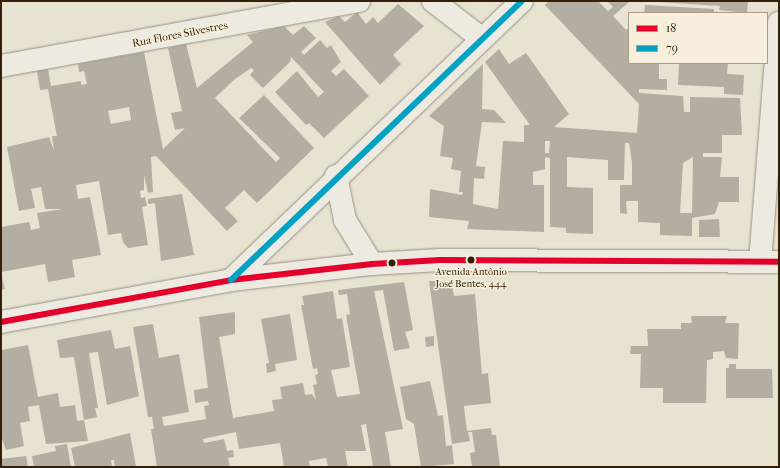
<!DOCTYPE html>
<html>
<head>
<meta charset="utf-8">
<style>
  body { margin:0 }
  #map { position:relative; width:780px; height:468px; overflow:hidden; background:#e8e2d1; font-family:"IM FELL French Canon",serif }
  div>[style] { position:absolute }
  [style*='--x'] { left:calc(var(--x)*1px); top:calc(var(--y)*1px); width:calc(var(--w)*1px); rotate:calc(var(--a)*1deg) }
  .building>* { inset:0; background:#b3aea1 }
  .roads { filter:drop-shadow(0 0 1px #979185) drop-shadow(0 0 1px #979185) }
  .minor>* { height:22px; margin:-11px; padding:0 11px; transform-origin:11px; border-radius:11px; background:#edeae1 }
  .tertiary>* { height:22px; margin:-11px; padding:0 11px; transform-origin:11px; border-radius:11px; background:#edeae1 }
  .bus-1>* { height:6px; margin:-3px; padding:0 3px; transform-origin:3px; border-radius:3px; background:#e4002b }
  .bus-2>* { height:6px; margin:-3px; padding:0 3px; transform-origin:3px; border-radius:3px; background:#02a2c4 }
  .dots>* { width:11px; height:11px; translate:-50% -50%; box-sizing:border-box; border:2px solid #f7efdb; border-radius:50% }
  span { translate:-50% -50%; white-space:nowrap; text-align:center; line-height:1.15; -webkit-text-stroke:3px #f7efdb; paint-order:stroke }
  .bus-label { font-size:10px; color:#322108 }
  .street-label { font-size:11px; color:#322108 }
  .frame { position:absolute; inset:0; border:2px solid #322108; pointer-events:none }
  .legend { position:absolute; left:628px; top:12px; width:140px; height:52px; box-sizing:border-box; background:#f7efdb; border:1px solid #a89d87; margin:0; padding:5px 7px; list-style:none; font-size:12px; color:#322108 }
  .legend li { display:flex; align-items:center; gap:8px; height:20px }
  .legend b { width:20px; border:1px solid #a89d87 }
</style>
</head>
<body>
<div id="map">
  <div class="building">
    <div style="clip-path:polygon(evenodd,549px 1px,598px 1px,608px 11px,613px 7px,607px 1px,630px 1px,613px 16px,626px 30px,629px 28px,629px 63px,659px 63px,659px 79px,667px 79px,667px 90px,639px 89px,639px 93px,683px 96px,684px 112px,690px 112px,690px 97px,740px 98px,742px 135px,722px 135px,722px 153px,703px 153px,703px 157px,722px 157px,720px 177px,739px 177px,739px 202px,719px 202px,715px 214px,692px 218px,692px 236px,660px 235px,660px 223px,638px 222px,638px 201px,626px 201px,627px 214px,620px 213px,620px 185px,632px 185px,632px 162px,629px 143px,625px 143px,624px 180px,608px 180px,608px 160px,567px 157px,567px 187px,593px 188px,593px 234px,566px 233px,566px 228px,550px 227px,550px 158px,545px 157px,545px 169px,533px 172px,533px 185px,544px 185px,544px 232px,467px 229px,469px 221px,429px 217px,430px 189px,462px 195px,463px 192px,459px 192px,461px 171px,451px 169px,453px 158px,440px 156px,444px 126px,429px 116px,483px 64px,482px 109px,494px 110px,506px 123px,482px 122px,476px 166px,485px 167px,484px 179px,474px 178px,473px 204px,498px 209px,503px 141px,524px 142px,524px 125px,530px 125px,485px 62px,499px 49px,509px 64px,526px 53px,569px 114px,554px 127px,637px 133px,639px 104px,545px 5px,549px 1px,545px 141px,550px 141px,549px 153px,545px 153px,545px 141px,549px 1px,693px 157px,692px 213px,680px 213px,683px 163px,693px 157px)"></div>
    <div style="clip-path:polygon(644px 1px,748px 1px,747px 13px,719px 10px,720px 6px)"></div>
    <div style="clip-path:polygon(398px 4px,424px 26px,393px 55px,401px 64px,380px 85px,325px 22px,339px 16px,345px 22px,357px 12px,366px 24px,373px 17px,378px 23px)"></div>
    <div style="clip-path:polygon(645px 5px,714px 9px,714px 13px,644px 13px)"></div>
    <div style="clip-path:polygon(evenodd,284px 26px,293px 35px,304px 26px,316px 38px,301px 52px,304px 55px,320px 40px,327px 48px,331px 45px,341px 62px,331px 71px,336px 76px,344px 69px,369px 96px,324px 138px,309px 123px,306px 125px,275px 92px,297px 71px,318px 97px,324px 92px,291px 57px,290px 62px,263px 88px,250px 75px,254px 70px,251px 68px,235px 79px,215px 98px,276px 162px,280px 158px,239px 118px,264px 95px,314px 148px,257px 203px,244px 190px,225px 208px,238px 221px,227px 231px,156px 156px,151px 157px,153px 192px,148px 193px,144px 175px,144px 190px,140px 191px,141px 198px,145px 197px,147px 206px,142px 207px,148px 245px,128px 248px,123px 242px,121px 233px,108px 235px,99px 181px,76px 185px,78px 199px,90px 197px,101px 255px,72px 260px,75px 277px,48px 282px,45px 264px,1px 272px,1px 227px,29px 222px,31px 230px,40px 228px,37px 213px,63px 209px,45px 209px,41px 187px,31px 189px,35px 208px,19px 211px,7px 147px,49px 137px,54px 150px,52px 136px,57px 136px,48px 89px,40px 90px,37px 71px,48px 69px,51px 86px,81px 81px,81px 85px,87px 84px,84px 71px,79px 72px,78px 64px,144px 52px,163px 149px,185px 128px,175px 130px,171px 113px,182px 111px,168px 48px,186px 44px,197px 88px,253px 42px,247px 35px,284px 26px,129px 107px,131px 120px,111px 124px,108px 111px,129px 107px)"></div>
    <div style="clip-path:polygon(679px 63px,728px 63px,727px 74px,744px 75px,743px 95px,724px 94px,724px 87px,678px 85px)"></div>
    <div style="clip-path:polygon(182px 194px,194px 255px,161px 261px,155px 203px,148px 204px,148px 199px)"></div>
    <div style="clip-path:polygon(719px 219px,720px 237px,699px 237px,699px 220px)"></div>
    <div style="clip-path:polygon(1px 274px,5px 289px,1px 290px)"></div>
    <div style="clip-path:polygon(429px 281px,451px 281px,454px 296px,475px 294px,482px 374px,488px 373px,491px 403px,464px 406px,467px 431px,491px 428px,492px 435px,496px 435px,500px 467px,472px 467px,470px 453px,475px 452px,472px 432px,468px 432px,470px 441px,452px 444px)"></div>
    <div style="clip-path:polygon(404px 282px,413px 330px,405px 332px,410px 348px,394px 351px,383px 290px,374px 291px,403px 429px,385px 432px,391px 467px,373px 467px,366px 424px,361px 425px,366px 451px,345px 451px,348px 467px,328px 467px,326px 458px,309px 461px,310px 467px,284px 467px,280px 443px,239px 449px,236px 432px,203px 439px,204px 443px,224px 439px,227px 451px,233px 450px,234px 457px,228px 458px,230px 467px,157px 467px,151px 429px,154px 429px,152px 417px,148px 417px,133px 327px,153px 324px,159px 358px,179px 354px,189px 412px,162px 417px,164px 426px,206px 419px,204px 406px,209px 405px,208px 401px,195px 403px,194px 390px,208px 388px,199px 317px,235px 312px,235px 334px,219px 337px,233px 418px,274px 411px,272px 400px,282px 399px,280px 387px,303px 383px,305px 395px,312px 394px,316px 400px,313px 385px,317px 384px,315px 375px,318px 374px,317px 368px,313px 369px,301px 305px,304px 305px,302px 296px,333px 291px,337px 319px,342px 318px,350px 367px,331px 370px,337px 397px,360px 394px,346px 315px,350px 314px,347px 294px,339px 295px,338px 290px)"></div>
    <div style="clip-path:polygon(290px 314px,297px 360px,275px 364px,276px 371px,267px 373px,266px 364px,269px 363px,261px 319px)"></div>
    <div style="clip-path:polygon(691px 316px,727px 316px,725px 323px,739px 323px,738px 359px,726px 358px,724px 351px,713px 352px,713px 359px,707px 360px,706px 403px,663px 403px,663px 388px,640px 388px,641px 354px,630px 354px,631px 346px,648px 346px,647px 329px,681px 329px,681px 323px,692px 323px)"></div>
    <div style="clip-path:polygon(111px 330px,115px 349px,130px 346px,139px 396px,107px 405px,98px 352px,89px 353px,98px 408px,95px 408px,97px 417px,84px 420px,74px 357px,60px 358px,57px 340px)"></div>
    <div style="clip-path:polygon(434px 336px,434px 346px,426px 347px,425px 337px)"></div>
    <div style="clip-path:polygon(28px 345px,38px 397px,58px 393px,60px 407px,75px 405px,77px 421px,84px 420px,88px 441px,46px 444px,39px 405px,28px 407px,30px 421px,20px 423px,24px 446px,6px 450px,1px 436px,1px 350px)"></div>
    <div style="clip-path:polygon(729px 364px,736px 364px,736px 369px,772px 369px,773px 398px,726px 398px,726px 368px,729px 368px)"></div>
    <div style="clip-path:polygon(430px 381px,438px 416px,443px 415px,446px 446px,452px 445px,454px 464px,421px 467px,414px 424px,406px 419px,400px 387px)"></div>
    <div style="clip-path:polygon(130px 433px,136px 467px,115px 467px,114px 460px,111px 460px,112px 467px,75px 467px,71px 448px)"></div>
    <div style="clip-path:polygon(67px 444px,71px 467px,34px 467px,32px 456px,56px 451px,55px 446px)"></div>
    <div style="clip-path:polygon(26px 456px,28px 467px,1px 467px,1px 459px)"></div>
  </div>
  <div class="roads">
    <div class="minor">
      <div style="--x:433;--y:1;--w:61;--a:37.6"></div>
      <div style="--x:1;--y:66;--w:364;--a:-10.3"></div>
      <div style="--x:336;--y:176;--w:45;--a:78.4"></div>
      <div style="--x:345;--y:220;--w:52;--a:58.5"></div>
      <div style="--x:760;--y:262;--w:240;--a:-85.5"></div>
      <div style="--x:231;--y:280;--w:403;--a:-43.8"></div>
    </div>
    <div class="tertiary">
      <div style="--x:1;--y:322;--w:234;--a:-10.3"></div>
      <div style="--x:231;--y:280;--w:142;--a:-6.5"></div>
      <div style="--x:372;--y:264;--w:68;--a:-3.4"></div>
      <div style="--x:440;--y:260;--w:339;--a:0.3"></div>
    </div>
  </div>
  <div class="bus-1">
    <div style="--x:1;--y:322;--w:234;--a:-10.3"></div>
    <div style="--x:231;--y:280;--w:142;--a:-6.5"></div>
    <div style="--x:372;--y:264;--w:68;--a:-3.4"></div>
    <div style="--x:440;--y:260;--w:339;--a:0.3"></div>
  </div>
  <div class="bus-2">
    <div style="--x:231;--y:280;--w:403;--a:-43.8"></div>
  </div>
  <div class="dots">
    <div style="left:471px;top:260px;background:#322108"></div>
    <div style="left:392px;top:263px;background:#322108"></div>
  </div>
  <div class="bus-label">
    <span style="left:471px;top:278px">Avenida Antônio<br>José Bentes, 444</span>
  </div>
  <div class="street-label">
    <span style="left:180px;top:35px;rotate:-11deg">Rua Flores Silvestres</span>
  </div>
  <div class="frame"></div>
  <ul class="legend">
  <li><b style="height:5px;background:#e4002b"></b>18</li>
  <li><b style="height:5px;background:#02a2c4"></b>79</li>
  </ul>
</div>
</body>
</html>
